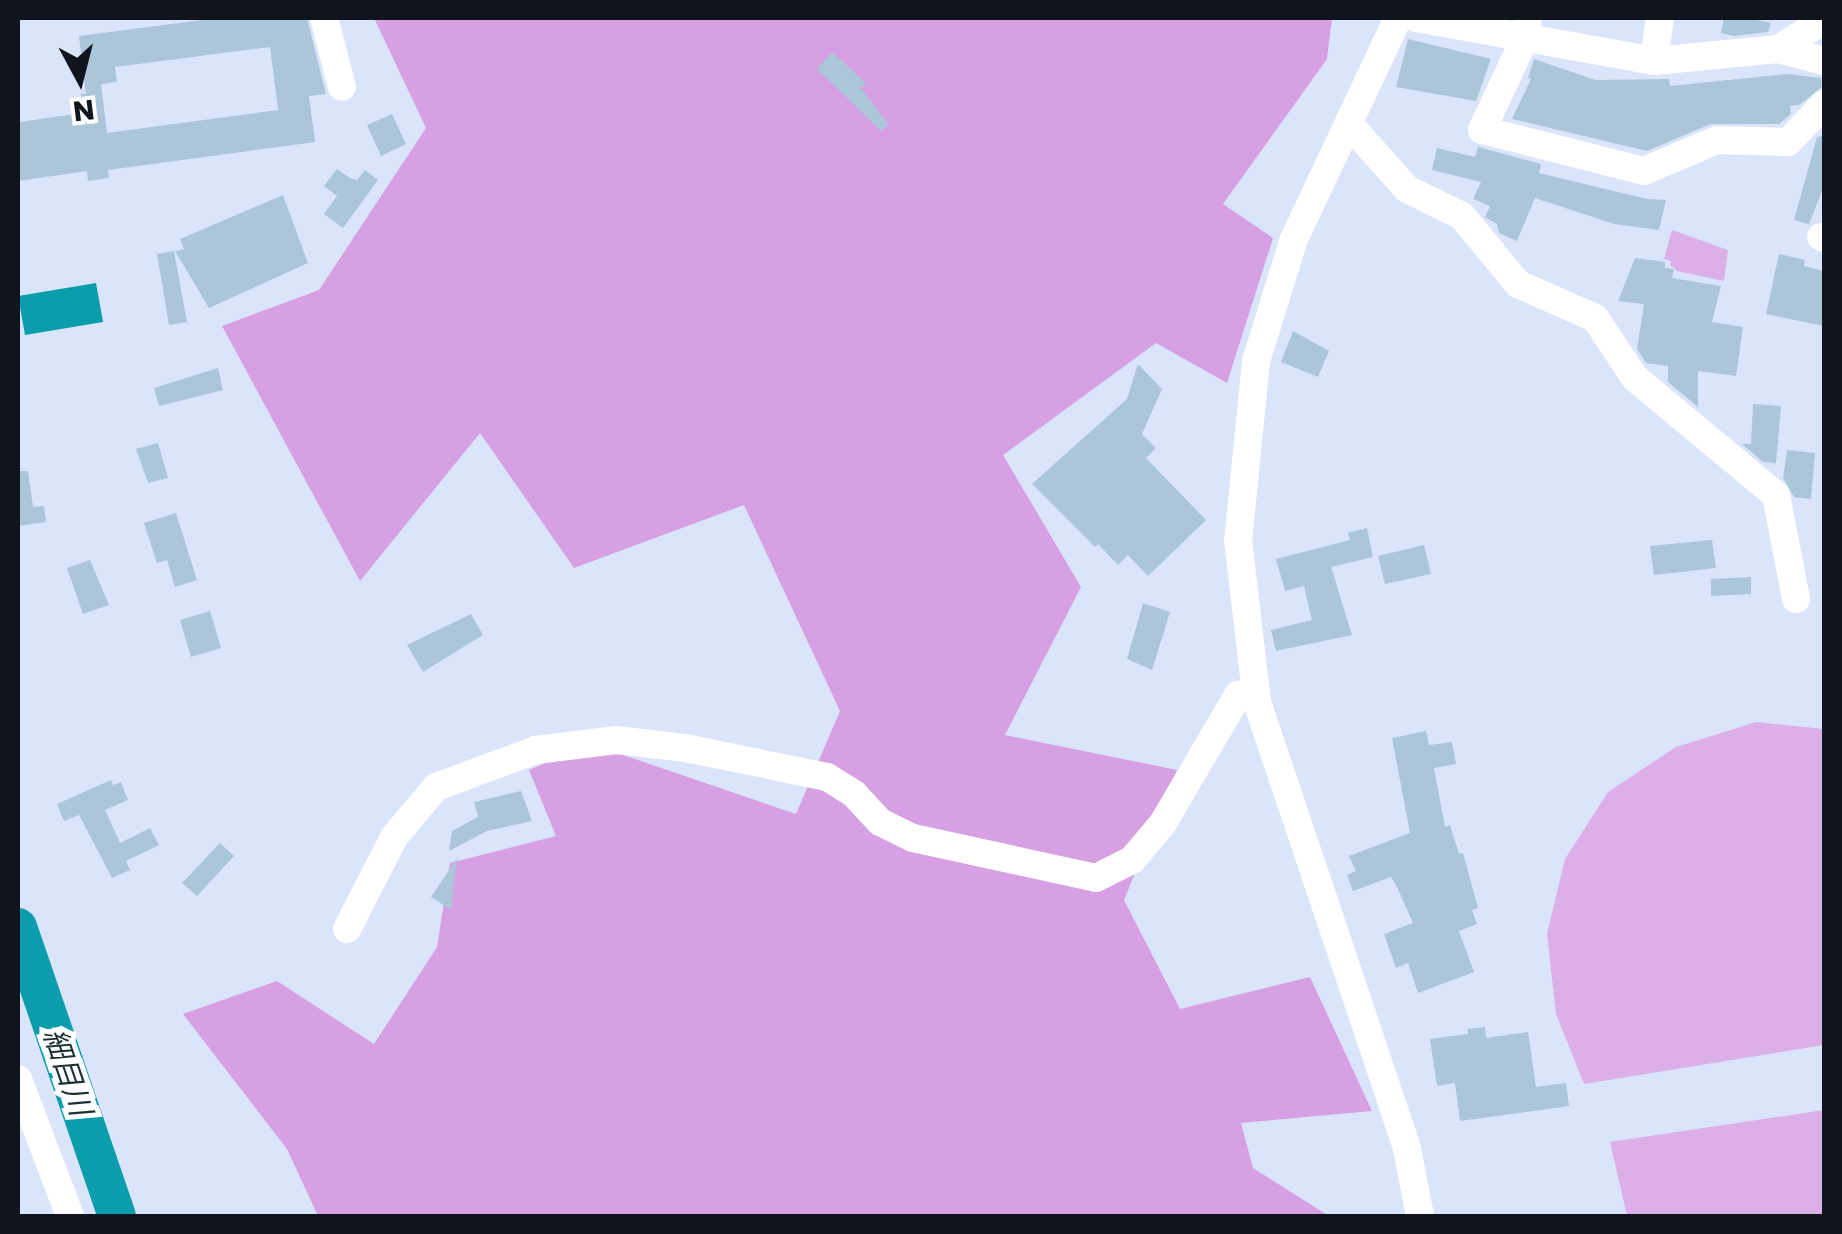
<!DOCTYPE html>
<html>
<head>
<meta charset="utf-8">
<style>
  body { margin:0 }
  #map { position:relative; width:1842px; height:1234px; overflow:hidden; background:#dae5fb; font-family:Poppins,"Noto Sans JP",sans-serif }
  div>[style] { position:absolute }
  [style*='--x'] { left:calc(var(--x)*1px); top:calc(var(--y)*1px); width:calc(var(--w)*1px); rotate:calc(var(--a)*1deg) }
  .green>* { inset:0; background:#ddafe8 }
  .forest>* { inset:0; background:#d6a0e2 }
  .water>* { inset:0; background:#0b9dac }
  .river>* { height:38px; margin:-19px; padding:0 19px; transform-origin:19px; border-radius:19px; background:#0b9dac }
  .building>* { inset:0; background:#aac6d8 }
  .minor>* { height:28px; margin:-14px; padding:0 14px; transform-origin:14px; border-radius:14px; background:#fff }
  span { translate:-50% -50%; white-space:nowrap; text-align:center; line-height:1.15; -webkit-text-stroke:10px #fff; paint-order:stroke }
  .water-label { font-size:30px; color:#1d3235; font-style:italic }
  .frame { position:absolute; inset:0; border:20px solid #10141d; pointer-events:none }
  .north { position:absolute; left:30px; top:30px; width:100px; height:100px; -webkit-text-stroke:8px #fff; paint-order:stroke; rotate:173deg; font-size:28px; font-weight:700; line-height:40px; text-align:center; color:#10141d }
  .north::after { content:''; display:block; margin:auto; width:35px; height:45px; background:#10141d; clip-path:polygon(50% 0,100% 100%,50% 72%,0 100%) }
</style>
</head>
<body>
<div id="map">
  <div class="green">
    <div style="clip-path:polygon(1672px 230px,1728px 250px,1724px 281px,1677px 271px,1670px 265px,1671px 261px,1664px 259px)"></div>
    <div style="clip-path:polygon(1756px 722px,1824px 729px,1824px 1045px,1584px 1084px,1556px 1014px,1547px 934px,1565px 859px,1608px 792px,1676px 747px)"></div>
    <div style="clip-path:polygon(1824px 1110px,1824px 1216px,1627px 1216px,1610px 1142px)"></div>
  </div>
  <div class="forest">
    <div style="clip-path:polygon(374px 18px,1332px 18px,1327px 59px,1223px 204px,1273px 238px,1227px 383px,1156px 343px,1003px 455px,1081px 587px,1005px 735px,1177px 770px,1124px 900px,1180px 1009px,1310px 977px,1372px 1111px,1241px 1123px,1253px 1168px,1329px 1216px,318px 1216px,287px 1149px,183px 1014px,277px 981px,374px 1044px,437px 947px,450px 863px,556px 836px,529px 770px,591px 744px,796px 814px,840px 711px,744px 505px,574px 568px,480px 433px,360px 581px,222px 326px,319px 290px,426px 128px)"></div>
  </div>
  <div class="water">
    <div style="clip-path:polygon(96px 283px,103px 322px,25px 335px,18px 296px)"></div>
  </div>
  <div class="river">
    <div style="--x:18;--y:927;--w:305;--a:71.1"></div>
  </div>
  <div class="building">
    <div style="clip-path:polygon(evenodd,218px 18px,307px 18px,326px 94px,309px 96px,315px 142px,108px 170px,109px 178px,88px 181px,87px 171px,18px 181px,19px 122px,83px 113px,81px 94px,86px 94px,79px 36px,218px 18px,270px 47px,278px 110px,107px 133px,101px 84px,117px 82px,115px 67px,270px 47px)"></div>
    <div style="clip-path:polygon(1724px 18px,1747px 18px,1771px 23px,1768px 32px,1734px 36px,1721px 33px)"></div>
    <div style="clip-path:polygon(1408px 39px,1491px 59px,1476px 101px,1396px 87px)"></div>
    <div style="clip-path:polygon(832px 52px,866px 83px,861px 88px,888px 124px,881px 131px,817px 69px)"></div>
    <div style="clip-path:polygon(1534px 59px,1595px 80px,1669px 79px,1670px 86px,1788px 74px,1821px 78px,1822px 87px,1799px 105px,1790px 106px,1791px 114px,1779px 124px,1711px 124px,1647px 151px,1512px 119px,1531px 79px,1528px 78px)"></div>
    <div style="clip-path:polygon(392px 114px,406px 144px,381px 156px,367px 125px)"></div>
    <div style="clip-path:polygon(1824px 136px,1824px 186px,1809px 224px,1794px 220px,1817px 137px)"></div>
    <div style="clip-path:polygon(1478px 147px,1541px 164px,1539px 173px,1647px 199px,1666px 200px,1659px 230px,1614px 224px,1535px 198px,1517px 241px,1499px 233px,1497px 224px,1485px 217px,1490px 206px,1473px 199px,1481px 182px,1432px 170px,1437px 148px,1475px 157px)"></div>
    <div style="clip-path:polygon(337px 169px,350px 178px,357px 180px,365px 170px,378px 180px,343px 228px,324px 214px,337px 196px,324px 186px)"></div>
    <div style="clip-path:polygon(283px 195px,308px 263px,209px 308px,175px 251px,184px 249px,180px 239px)"></div>
    <div style="clip-path:polygon(174px 251px,187px 322px,169px 325px,157px 254px)"></div>
    <div style="clip-path:polygon(1779px 254px,1805px 260px,1804px 266px,1824px 271px,1824px 326px,1766px 314px)"></div>
    <div style="clip-path:polygon(1635px 258px,1665px 262px,1665px 268px,1674px 269px,1672px 278px,1721px 286px,1712px 322px,1743px 327px,1736px 376px,1698px 371px,1698px 407px,1668px 382px,1668px 366px,1646px 363px,1637px 349px,1644px 304px,1618px 301px)"></div>
    <div style="clip-path:polygon(1293px 331px,1329px 351px,1318px 377px,1281px 362px)"></div>
    <div style="clip-path:polygon(1138px 364px,1162px 389px,1142px 434px,1156px 448px,1146px 458px,1206px 520px,1148px 576px,1128px 555px,1118px 565px,1098px 544px,1095px 547px,1032px 484px,1127px 399px)"></div>
    <div style="clip-path:polygon(218px 368px,223px 390px,159px 406px,154px 388px)"></div>
    <div style="clip-path:polygon(1753px 404px,1781px 406px,1776px 463px,1763px 462px,1742px 444px,1751px 444px)"></div>
    <div style="clip-path:polygon(158px 443px,168px 478px,148px 483px,136px 449px)"></div>
    <div style="clip-path:polygon(1787px 450px,1815px 453px,1811px 499px,1794px 497px,1783px 478px)"></div>
    <div style="clip-path:polygon(18px 471px,28px 471px,33px 507px,44px 506px,46px 522px,18px 526px)"></div>
    <div style="clip-path:polygon(176px 513px,197px 580px,175px 587px,167px 560px,157px 563px,144px 523px)"></div>
    <div style="clip-path:polygon(1367px 528px,1373px 557px,1331px 567px,1352px 635px,1276px 651px,1271px 630px,1312px 620px,1304px 586px,1285px 591px,1276px 559px,1350px 540px,1348px 533px)"></div>
    <div style="clip-path:polygon(1712px 540px,1716px 568px,1654px 575px,1650px 546px)"></div>
    <div style="clip-path:polygon(1424px 545px,1431px 574px,1385px 584px,1378px 556px)"></div>
    <div style="clip-path:polygon(90px 560px,109px 605px,83px 614px,67px 568px)"></div>
    <div style="clip-path:polygon(1751px 577px,1751px 594px,1711px 596px,1711px 579px)"></div>
    <div style="clip-path:polygon(1143px 603px,1170px 612px,1152px 670px,1127px 659px)"></div>
    <div style="clip-path:polygon(210px 611px,221px 648px,191px 657px,180px 620px)"></div>
    <div style="clip-path:polygon(471px 614px,483px 635px,423px 672px,407px 645px)"></div>
    <div style="clip-path:polygon(1426px 731px,1429px 745px,1452px 742px,1456px 764px,1434px 768px,1445px 827px,1450px 825px,1459px 854px,1463px 853px,1478px 908px,1472px 910px,1477px 924px,1459px 931px,1474px 972px,1418px 993px,1408px 963px,1396px 968px,1384px 934px,1413px 923px,1397px 887px,1391px 877px,1353px 891px,1347px 875px,1356px 871px,1349px 856px,1410px 833px,1392px 738px)"></div>
    <div style="clip-path:polygon(111px 780px,113px 785px,121px 782px,128px 800px,105px 810px,120px 843px,150px 828px,159px 845px,126px 861px,130px 870px,112px 878px,79px 815px,64px 821px,57px 804px)"></div>
    <div style="clip-path:polygon(521px 791px,532px 821px,487px 831px,449px 851px,452px 831px,478px 817px,474px 802px)"></div>
    <div style="clip-path:polygon(220px 843px,234px 856px,197px 896px,182px 883px)"></div>
    <div style="clip-path:polygon(457px 858px,451px 910px,431px 897px)"></div>
    <div style="clip-path:polygon(1485px 1027px,1486px 1038px,1528px 1032px,1536px 1087px,1566px 1083px,1569px 1106px,1460px 1121px,1455px 1083px,1437px 1086px,1430px 1039px,1468px 1034px,1467px 1029px)"></div>
  </div>
  <div class="minor">
    <div style="--x:324;--y:18;--w:71;--a:75.4"></div>
    <div style="--x:1398;--y:18;--w:244;--a:115.2"></div>
    <div style="--x:1294;--y:239;--w:128;--a:107.3"></div>
    <div style="--x:1256;--y:361;--w:180;--a:95.7"></div>
    <div style="--x:1238;--y:540;--w:163;--a:83.3"></div>
    <div style="--x:1257;--y:702;--w:471;--a:71.4"></div>
    <div style="--x:1407;--y:1149;--w:68;--a:79"></div>
    <div style="--x:1416;--y:18;--w:242;--a:10.2"></div>
    <div style="--x:1654;--y:61;--w:125;--a:-5.5"></div>
    <div style="--x:1778;--y:49;--w:48;--a:14.6"></div>
    <div style="--x:1528;--y:18;--w:22;--a:100"></div>
    <div style="--x:1524;--y:40;--w:99;--a:115"></div>
    <div style="--x:1482;--y:130;--w:167;--a:14.2"></div>
    <div style="--x:1644;--y:171;--w:79;--a:-23"></div>
    <div style="--x:1717;--y:140;--w:71;--a:1.6"></div>
    <div style="--x:1788;--y:142;--w:52;--a:-46.5"></div>
    <div style="--x:1778;--y:49;--w:54;--a:-32.2"></div>
    <div style="--x:1654;--y:61;--w:43;--a:-82.1"></div>
    <div style="--x:1351;--y:126;--w:84;--a:48.4"></div>
    <div style="--x:1407;--y:189;--w:61;--a:26.1"></div>
    <div style="--x:1462;--y:216;--w:88;--a:50.5"></div>
    <div style="--x:1518;--y:284;--w:84;--a:23.8"></div>
    <div style="--x:1595;--y:318;--w:72;--a:56.3"></div>
    <div style="--x:1635;--y:378;--w:183;--a:39.7"></div>
    <div style="--x:1776;--y:495;--w:106;--a:79.1"></div>
    <div style="--x:1821;--y:237;--w:3;--a:18"></div>
    <div style="--x:347;--y:929;--w:103;--a:-62.9"></div>
    <div style="--x:394;--y:837;--w:65;--a:-50"></div>
    <div style="--x:436;--y:787;--w:107;--a:-20.3"></div>
    <div style="--x:536;--y:750;--w:81;--a:-7.1"></div>
    <div style="--x:616;--y:740;--w:69;--a:6.6"></div>
    <div style="--x:685;--y:748;--w:145;--a:11.5"></div>
    <div style="--x:827;--y:777;--w:32;--a:32"></div>
    <div style="--x:854;--y:794;--w:38;--a:47"></div>
    <div style="--x:880;--y:822;--w:37;--a:26"></div>
    <div style="--x:913;--y:838;--w:187;--a:12.3"></div>
    <div style="--x:1096;--y:878;--w:40;--a:-26.6"></div>
    <div style="--x:1132;--y:860;--w:48;--a:-50"></div>
    <div style="--x:1163;--y:823;--w:148;--a:-59.6"></div>
    <div style="--x:1238;--y:695;--w:18;--a:-13"></div>
    <div style="--x:18;--y:1079;--w:147;--a:69.2"></div>
  </div>
  <div class="water-label">
    <span style="left:67px;top:1072px;rotate:71deg">細目川</span>
  </div>
  <div class="frame"></div>
  <div class="north">N</div>
</div>
</body>
</html>
